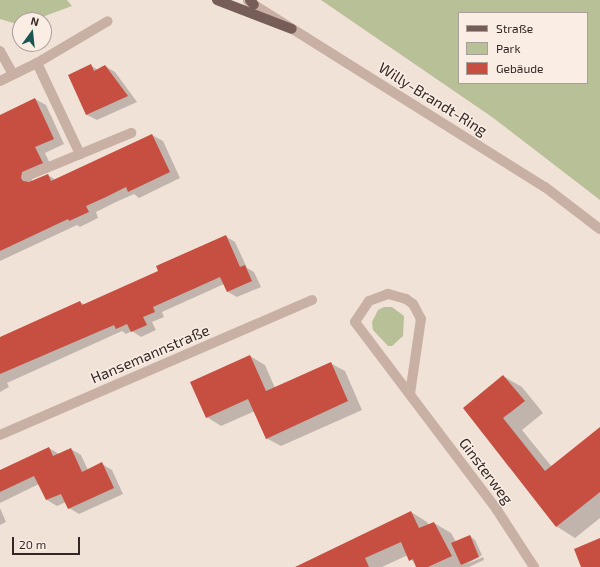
<!DOCTYPE html>
<html>
<head>
<meta charset="utf-8">
<style>
  body { margin:0 }
  #map { position:relative; width:600px; height:567px; overflow:hidden; background:#f1e2d8; font-family:"Exo 2",sans-serif }
  div>[style] { position:absolute }
  [style*='--x'] { left:calc(var(--x)*1px); top:calc(var(--y)*1px); width:calc(var(--w)*1px); rotate:calc(var(--a)*1deg) }
  .green>* { inset:0; background:#b8c098 }
  .shadow>* { inset:0; background:#0003 }
  .building>* { inset:0; background:#c64f41 }
  .minor>* { height:10px; margin:-5px; padding:0 5px; transform-origin:5px; border-radius:5px; background:#c9b0a4 }
  .major>* { height:10px; margin:-5px; padding:0 5px; transform-origin:5px; border-radius:5px; background:#765d57 }
  span { translate:-50% -50%; white-space:nowrap; text-align:center; line-height:1.15; -webkit-text-stroke:3px #f9ede4; paint-order:stroke }
  .street-label { font-size:15px; color:#342826 }
  .legend { position:absolute; left:458px; top:12px; width:130px; height:72px; box-sizing:border-box; background:#f9ede4; border:1px solid #aa9e98; margin:0; padding:5px 7px; list-style:none; font-size:12px; color:#342826 }
  .legend li { display:flex; align-items:center; gap:8px; height:20px }
  .legend b { width:20px; border:1px solid #aa9e98 }
  .north { position:absolute; left:12px; top:12px; width:40px; height:40px; box-sizing:border-box; background:#f9ede4; border:1px solid #aa9e98; border-radius:50%; rotate:15deg; font-size:11px; font-weight:700; line-height:16px; text-align:center; color:#342826 }
  .north::after { content:''; display:block; margin:auto; width:14px; height:18px; background:#1c5652; clip-path:polygon(50% 0,100% 100%,50% 72%,0 100%) }
  .scale { position:absolute; left:12px; top:537px; width:68px; height:18px; box-sizing:border-box; border:2px solid #342826; border-top:0; padding-left:5px; font-size:12px; line-height:14px; white-space:nowrap; color:#342826; -webkit-text-stroke:3px #f9ede4; paint-order:stroke }
</style>
</head>
<body>
<div id="map">
  <div class="green">
    <div style="clip-path:polygon(0 0,67px 0,72px 6px,34px 20px,20px 20px,20px 25px,0 19px)"></div>
    <div style="clip-path:polygon(evenodd,321px 0,600px 0,600px 200px,492px 117px,321px 0,459px 13px,587px 13px,587px 83px,459px 83px,459px 13px)"></div>
    <div style="clip-path:polygon(384px 307px,392px 307px,404px 316px,403px 336px,392px 346px,388px 346px,373px 330px,372px 322px,378px 310px)"></div>
  </div>
  <div class="shadow">
    <div style="clip-path:polygon(90px 65px,98px 70px,105px 66px,115px 72px,137px 102px,97px 120px,87px 115px,69px 76px)"></div>
    <div style="clip-path:polygon(35px 99px,46px 105px,64px 144px,45px 153px,52px 168px,32px 177px,32px 182px,48px 175px,56px 180px,152px 135px,163px 141px,180px 178px,139px 198px,134px 194px,116px 202px,96px 212px,98px 218px,80px 227px,77px 225px,0 261px,0 116px)"></div>
    <div style="clip-path:polygon(225px 236px,235px 242px,247px 268px,254px 272px,261px 287px,237px 297px,228px 292px,224px 284px,162px 312px,164px 317px,152px 322px,156px 330px,141px 337px,132px 331px,126px 334px,122px 331px,7px 383px,9px 387px,0 392px,0 343px,80px 302px,85px 305px,160px 271px)"></div>
    <div style="clip-path:polygon(250px 356px,265px 365px,275px 388px,330px 363px,345px 371px,362px 410px,281px 446px,266px 438px,255px 411px,221px 426px,207px 417px)"></div>
    <div style="clip-path:polygon(503px 376px,522px 387px,543px 413px,522px 430px,552px 467px,600px 428px,600px 518px,575px 538px,556px 526px,464px 408px)"></div>
    <div style="clip-path:polygon(49px 448px,59px 454px,71px 449px,81px 455px,88px 470px,102px 464px,112px 470px,123px 494px,79px 514px,69px 508px,66px 502px,57px 506px,47px 500px,39px 484px,0 503px,0 471px)"></div>
    <div style="clip-path:polygon(0 508px,6px 522px,0 525px)"></div>
    <div style="clip-path:polygon(411px 512px,427px 522px,429px 525px,434px 523px,451px 533px,456px 542px,470px 536px,475px 540px,482px 555px,467px 564px,483px 557px,484px 560px,469px 567px,417px 567px,408px 555px,382px 567px,298px 567px)"></div>
  </div>
  <div class="building">
    <div style="clip-path:polygon(91px 64px,94px 71px,105px 65px,128px 96px,86px 115px,68px 75px)"></div>
    <div style="clip-path:polygon(35px 98px,54px 139px,35px 147px,43px 163px,22px 172px,21px 178px,23px 181px,29px 182px,48px 174px,51px 181px,152px 134px,170px 172px,128px 192px,126px 187px,106px 197px,86px 206px,89px 212px,69px 221px,68px 219px,0 251px,0 115px)"></div>
    <div style="clip-path:polygon(226px 235px,240px 267px,245px 265px,252px 281px,227px 292px,220px 277px,153px 307px,155px 312px,143px 317px,147px 325px,131px 332px,127px 324px,116px 329px,114px 325px,0 374px,0 337px,80px 301px,82px 305px,158px 271px,156px 266px)"></div>
    <div style="clip-path:polygon(250px 355px,266px 391px,331px 362px,348px 401px,266px 439px,248px 399px,206px 418px,190px 382px)"></div>
    <div style="clip-path:polygon(503px 375px,525px 401px,503px 418px,545px 471px,600px 427px,600px 492px,556px 527px,463px 408px)"></div>
    <div style="clip-path:polygon(49px 447px,53px 456px,71px 448px,82px 472px,102px 462px,114px 488px,68px 509px,61px 494px,46px 500px,34px 476px,0 492px,0 470px)"></div>
    <div style="clip-path:polygon(411px 511px,419px 528px,434px 522px,452px 556px,428px 567px,416px 567px,413px 559px,409px 561px,401px 542px,365px 558px,369px 567px,295px 567px)"></div>
    <div style="clip-path:polygon(470px 535px,479px 557px,461px 565px,451px 543px)"></div>
    <div style="clip-path:polygon(600px 538px,600px 567px,581px 567px,574px 549px)"></div>
  </div>
  <div class="minor">
    <div style="--x:248;--y:1;--w:350;--a:32.1"></div>
    <div style="--x:545;--y:187;--w:69;--a:37.4"></div>
    <div style="--x:0;--y:51;--w:26;--a:61"></div>
    <div style="--x:37;--y:63;--w:101;--a:64.7"></div>
    <div style="--x:0;--y:81;--w:41;--a:-25.9"></div>
    <div style="--x:37;--y:63;--w:82;--a:-30.6"></div>
    <div style="--x:27;--y:176;--w:113;--a:-22.5"></div>
    <div style="--x:410;--y:394;--w:76;--a:-81.7"></div>
    <div style="--x:421;--y:319;--w:17;--a:-118"></div>
    <div style="--x:413;--y:304;--w:9;--a:-144"></div>
    <div style="--x:406;--y:299;--w:19;--a:-164"></div>
    <div style="--x:388;--y:294;--w:20;--a:160"></div>
    <div style="--x:369;--y:301;--w:25;--a:124"></div>
    <div style="--x:355;--y:322;--w:236;--a:52.9"></div>
    <div style="--x:497;--y:510;--w:68;--a:57"></div>
    <div style="--x:0;--y:435;--w:340;--a:-23.4"></div>
  </div>
  <div class="major">
    <div style="--x:217;--y:0;--w:80;--a:21.1"></div>
    <div style="--x:250;--y:0;--w:6;--a:51"></div>
  </div>
  <div class="street-label">
    <span style="left:433px;top:99px;rotate:32deg">Willy-Brandt-Ring</span>
    <span style="left:150px;top:354px;rotate:-23deg">Hansemannstraße</span>
    <span style="left:486px;top:471px;rotate:53deg">Ginsterweg</span>
  </div>
  <ul class="legend">
  <li><b style="height:5px;background:#765d57"></b>Straße</li>
  <li><b style="height:11px;background:#b8c098"></b>Park</li>
  <li><b style="height:11px;background:#c64f41"></b>Gebäude</li>
  </ul>
  <div class="north">N</div>
  <div class="scale">20 m</div>
</div>
</body>
</html>
